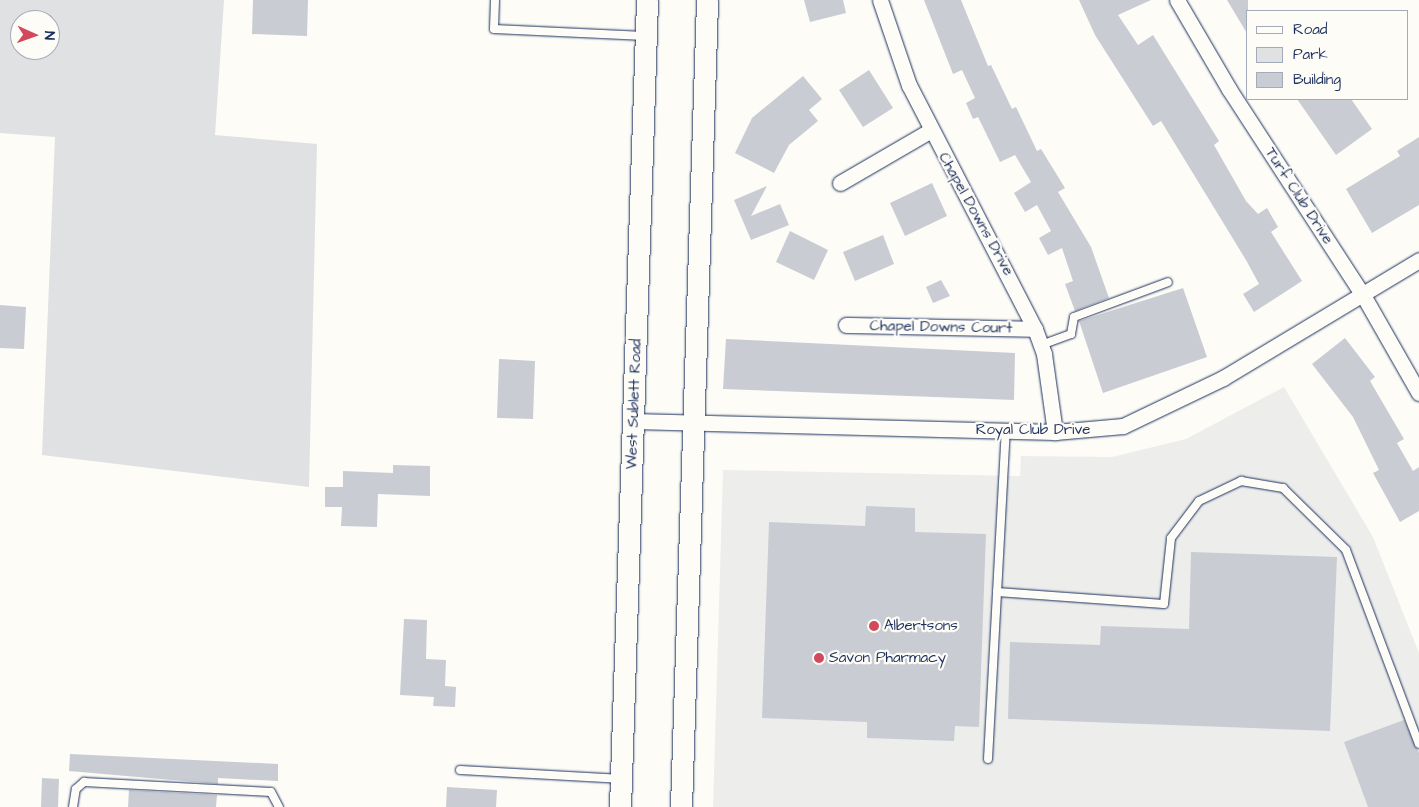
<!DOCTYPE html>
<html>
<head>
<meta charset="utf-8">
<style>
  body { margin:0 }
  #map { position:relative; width:1419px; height:807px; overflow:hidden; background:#fdfcf7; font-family:"Architects Daughter",sans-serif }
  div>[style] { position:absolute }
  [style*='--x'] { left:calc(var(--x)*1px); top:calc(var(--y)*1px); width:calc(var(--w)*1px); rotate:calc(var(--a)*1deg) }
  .built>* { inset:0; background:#edeeec }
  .green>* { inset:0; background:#e0e1e3 }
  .building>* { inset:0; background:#c9ccd3 }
  .roads { filter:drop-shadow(0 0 1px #1b2f5e) drop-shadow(0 0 1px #1b2f5e) }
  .service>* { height:8px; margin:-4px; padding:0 4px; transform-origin:4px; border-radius:4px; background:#fdfcf7 }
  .minor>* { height:15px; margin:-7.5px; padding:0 7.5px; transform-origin:7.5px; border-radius:7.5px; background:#fdfcf7 }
  .secondary>* { height:21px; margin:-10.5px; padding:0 10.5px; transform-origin:10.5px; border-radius:10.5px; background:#fdfcf7 }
  .dots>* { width:14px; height:14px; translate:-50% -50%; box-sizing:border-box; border:2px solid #fdfcf7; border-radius:50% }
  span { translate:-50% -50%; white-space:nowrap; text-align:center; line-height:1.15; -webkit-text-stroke:4.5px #fdfcf7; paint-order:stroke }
  .street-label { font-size:15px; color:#1b2f5e }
  .poi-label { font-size:15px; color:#1b2f5e }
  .left { translate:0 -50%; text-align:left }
  .legend { position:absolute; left:1246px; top:10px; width:162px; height:90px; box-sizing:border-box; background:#fdfcf7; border:1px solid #a3aaba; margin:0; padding:6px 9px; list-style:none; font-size:15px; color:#1b2f5e }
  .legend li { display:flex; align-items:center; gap:10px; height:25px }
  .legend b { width:25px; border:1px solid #a3aaba }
  .north { position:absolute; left:10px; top:10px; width:50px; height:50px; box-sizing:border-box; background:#fdfcf7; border:1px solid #a3aaba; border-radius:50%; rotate:92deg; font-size:14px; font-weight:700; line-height:20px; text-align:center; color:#1b2f5e }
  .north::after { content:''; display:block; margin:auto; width:18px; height:22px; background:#d1495b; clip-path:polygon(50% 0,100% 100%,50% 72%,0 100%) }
</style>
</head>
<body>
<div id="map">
  <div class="built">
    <div style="clip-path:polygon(1284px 387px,1373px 537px,1419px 653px,1419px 807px,713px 807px,723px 470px,1020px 476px,1021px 456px,1112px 457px,1186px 439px)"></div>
  </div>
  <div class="green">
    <div style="clip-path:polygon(evenodd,0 0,224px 0,215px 135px,317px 144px,309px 487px,42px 455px,55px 137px,0 133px,0 0,20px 20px,50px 20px,50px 50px,20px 50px,20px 20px)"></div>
  </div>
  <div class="building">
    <div style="clip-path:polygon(253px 0,308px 0,307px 36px,252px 34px)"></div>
    <div style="clip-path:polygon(804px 0,843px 0,846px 13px,810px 22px)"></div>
    <div style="clip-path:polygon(924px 0,961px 0,988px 66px,991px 65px,1012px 109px,1016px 107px,1037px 151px,1041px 149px,1065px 188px,1058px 192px,1091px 247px,1109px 298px,1075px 311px,1065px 284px,1073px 281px,1062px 248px,1048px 255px,1039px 238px,1051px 231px,1037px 205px,1025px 212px,1014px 193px,1031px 182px,1015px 155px,1000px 162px,978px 117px,973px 119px,966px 103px,975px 98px,962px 70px,953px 74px)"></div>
    <div style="clip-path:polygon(1079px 0,1151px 0,1118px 15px,1138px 45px,1153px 35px,1219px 141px,1214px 145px,1246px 201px,1258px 214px,1267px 208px,1278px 227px,1271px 232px,1302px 281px,1254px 312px,1243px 294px,1259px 284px,1246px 260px,1161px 121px,1153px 126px,1095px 35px)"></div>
    <div style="clip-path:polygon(1227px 0,1248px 0,1248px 35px)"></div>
    <div style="clip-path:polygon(869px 70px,893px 108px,863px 127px,839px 90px)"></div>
    <div style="clip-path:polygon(803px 76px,822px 99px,809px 110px,818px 121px,789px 145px,774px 173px,735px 153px,752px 118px)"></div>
    <div style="clip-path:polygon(1297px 99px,1351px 99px,1372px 129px,1336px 155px)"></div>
    <div style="clip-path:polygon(1419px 137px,1419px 205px,1372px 233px,1346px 189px,1400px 156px,1397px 151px)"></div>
    <div style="clip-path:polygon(932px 183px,947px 216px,905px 236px,890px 203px)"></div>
    <div style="clip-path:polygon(767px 186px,751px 216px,780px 204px,789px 225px,751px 240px,734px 200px)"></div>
    <div style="clip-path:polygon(790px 231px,828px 250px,814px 280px,776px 262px)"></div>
    <div style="clip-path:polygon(883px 235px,894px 264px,855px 281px,843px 252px)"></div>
    <div style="clip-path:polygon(941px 280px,950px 296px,933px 303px,926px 287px)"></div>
    <div style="clip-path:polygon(1183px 288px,1207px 357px,1103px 393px,1079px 321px)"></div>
    <div style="clip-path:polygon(0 305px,26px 307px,24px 349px,0 348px)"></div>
    <div style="clip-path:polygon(1345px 338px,1375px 377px,1370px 381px,1404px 439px,1397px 443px,1413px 471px,1419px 467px,1419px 511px,1400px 522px,1373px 473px,1379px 470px,1353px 417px,1312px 364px)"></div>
    <div style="clip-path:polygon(726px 339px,1015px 353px,1014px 400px,723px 389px)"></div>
    <div style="clip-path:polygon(499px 359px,535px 361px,533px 419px,497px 418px)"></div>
    <div style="clip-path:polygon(393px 465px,430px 466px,430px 496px,378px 494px,377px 527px,341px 526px,342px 507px,325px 507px,325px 487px,343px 487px,343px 471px,393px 473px)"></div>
    <div style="clip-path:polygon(866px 506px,915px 508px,915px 532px,986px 534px,979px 727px,955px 726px,954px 741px,867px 738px,867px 722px,762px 718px,769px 522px,865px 526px)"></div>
    <div style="clip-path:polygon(1191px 552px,1337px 557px,1330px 731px,1008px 719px,1010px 642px,1100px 645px,1101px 626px,1189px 629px)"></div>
    <div style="clip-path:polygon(404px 619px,427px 620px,426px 659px,446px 660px,445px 686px,456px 687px,455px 707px,433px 706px,434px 697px,400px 695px)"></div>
    <div style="clip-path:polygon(1404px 720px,1419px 753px,1419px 807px,1368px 807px,1344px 742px)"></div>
    <div style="clip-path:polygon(70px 754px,278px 764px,278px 781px,218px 778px,218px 784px,69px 771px)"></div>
    <div style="clip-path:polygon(42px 778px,59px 779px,58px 807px,41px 807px)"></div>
    <div style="clip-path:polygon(447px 787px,497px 790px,496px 807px,446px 807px)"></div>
    <div style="clip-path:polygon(129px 790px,217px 795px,216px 807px,128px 807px)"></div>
  </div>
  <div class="roads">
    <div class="service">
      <div style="--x:495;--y:0;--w:29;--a:92"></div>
      <div style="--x:494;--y:29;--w:151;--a:2.7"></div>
      <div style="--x:1041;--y:345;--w:32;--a:-20"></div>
      <div style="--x:1071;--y:334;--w:17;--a:-80"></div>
      <div style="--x:1074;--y:317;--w:100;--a:-20.4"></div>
      <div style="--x:997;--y:592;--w:167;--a:4.1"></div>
      <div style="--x:1164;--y:604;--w:66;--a:-83.9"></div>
      <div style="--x:1171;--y:538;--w:46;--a:-52.9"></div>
      <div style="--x:1199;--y:501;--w:47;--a:-25.5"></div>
      <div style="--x:1241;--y:481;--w:43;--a:9.5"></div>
      <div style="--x:1283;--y:488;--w:88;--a:44.5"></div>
      <div style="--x:1346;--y:550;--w:207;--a:69.4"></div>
      <div style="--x:988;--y:759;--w:328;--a:-86.9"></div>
      <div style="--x:460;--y:770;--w:159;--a:3.2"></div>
      <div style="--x:73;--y:807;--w:18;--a:-81"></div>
      <div style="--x:76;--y:789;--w:11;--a:-41"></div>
      <div style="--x:84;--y:782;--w:187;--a:3.1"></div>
      <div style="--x:271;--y:792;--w:17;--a:62"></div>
    </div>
    <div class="minor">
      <div style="--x:880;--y:0;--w:90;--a:71.2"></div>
      <div style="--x:909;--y:85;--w:275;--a:62.7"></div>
      <div style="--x:1035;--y:329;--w:27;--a:70"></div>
      <div style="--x:1044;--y:354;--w:79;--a:82"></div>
      <div style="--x:1177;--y:0;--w:103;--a:59.7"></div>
      <div style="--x:1229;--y:89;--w:246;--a:57"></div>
      <div style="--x:1363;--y:295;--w:113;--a:60.3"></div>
      <div style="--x:840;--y:183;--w:105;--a:-30.2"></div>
      <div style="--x:846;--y:325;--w:189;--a:1.2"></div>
      <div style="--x:633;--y:421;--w:422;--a:1.5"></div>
      <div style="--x:1055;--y:432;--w:68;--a:-5"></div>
      <div style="--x:1123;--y:426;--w:111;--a:-25.6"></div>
      <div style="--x:1223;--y:378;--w:229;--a:-31"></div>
    </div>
    <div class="secondary">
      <div style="--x:620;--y:807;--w:807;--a:-88.08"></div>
      <div style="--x:681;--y:807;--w:807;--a:-88.15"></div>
    </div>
  </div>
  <div class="dots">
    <div style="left:874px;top:626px;background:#d1495b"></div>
    <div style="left:819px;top:658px;background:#d1495b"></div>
  </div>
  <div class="street-label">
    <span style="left:1299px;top:196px;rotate:57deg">Turf Club Drive</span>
    <span style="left:976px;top:214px;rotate:61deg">Chapel Downs Drive</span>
    <span style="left:941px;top:327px;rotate:1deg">Chapel Downs Court</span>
    <span style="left:634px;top:404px;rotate:-88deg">West Sublett Road</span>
    <span style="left:1033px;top:430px">Royal Club Drive</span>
  </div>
  <div class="poi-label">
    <span class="left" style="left:884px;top:626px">Albertsons</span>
    <span class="left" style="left:829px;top:658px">Savon Pharmacy</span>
  </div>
  <ul class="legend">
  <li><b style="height:6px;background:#fdfcf7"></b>Road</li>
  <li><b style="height:14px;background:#e0e1e3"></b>Park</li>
  <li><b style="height:14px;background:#c9ccd3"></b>Building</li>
  </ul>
  <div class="north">N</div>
</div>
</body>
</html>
